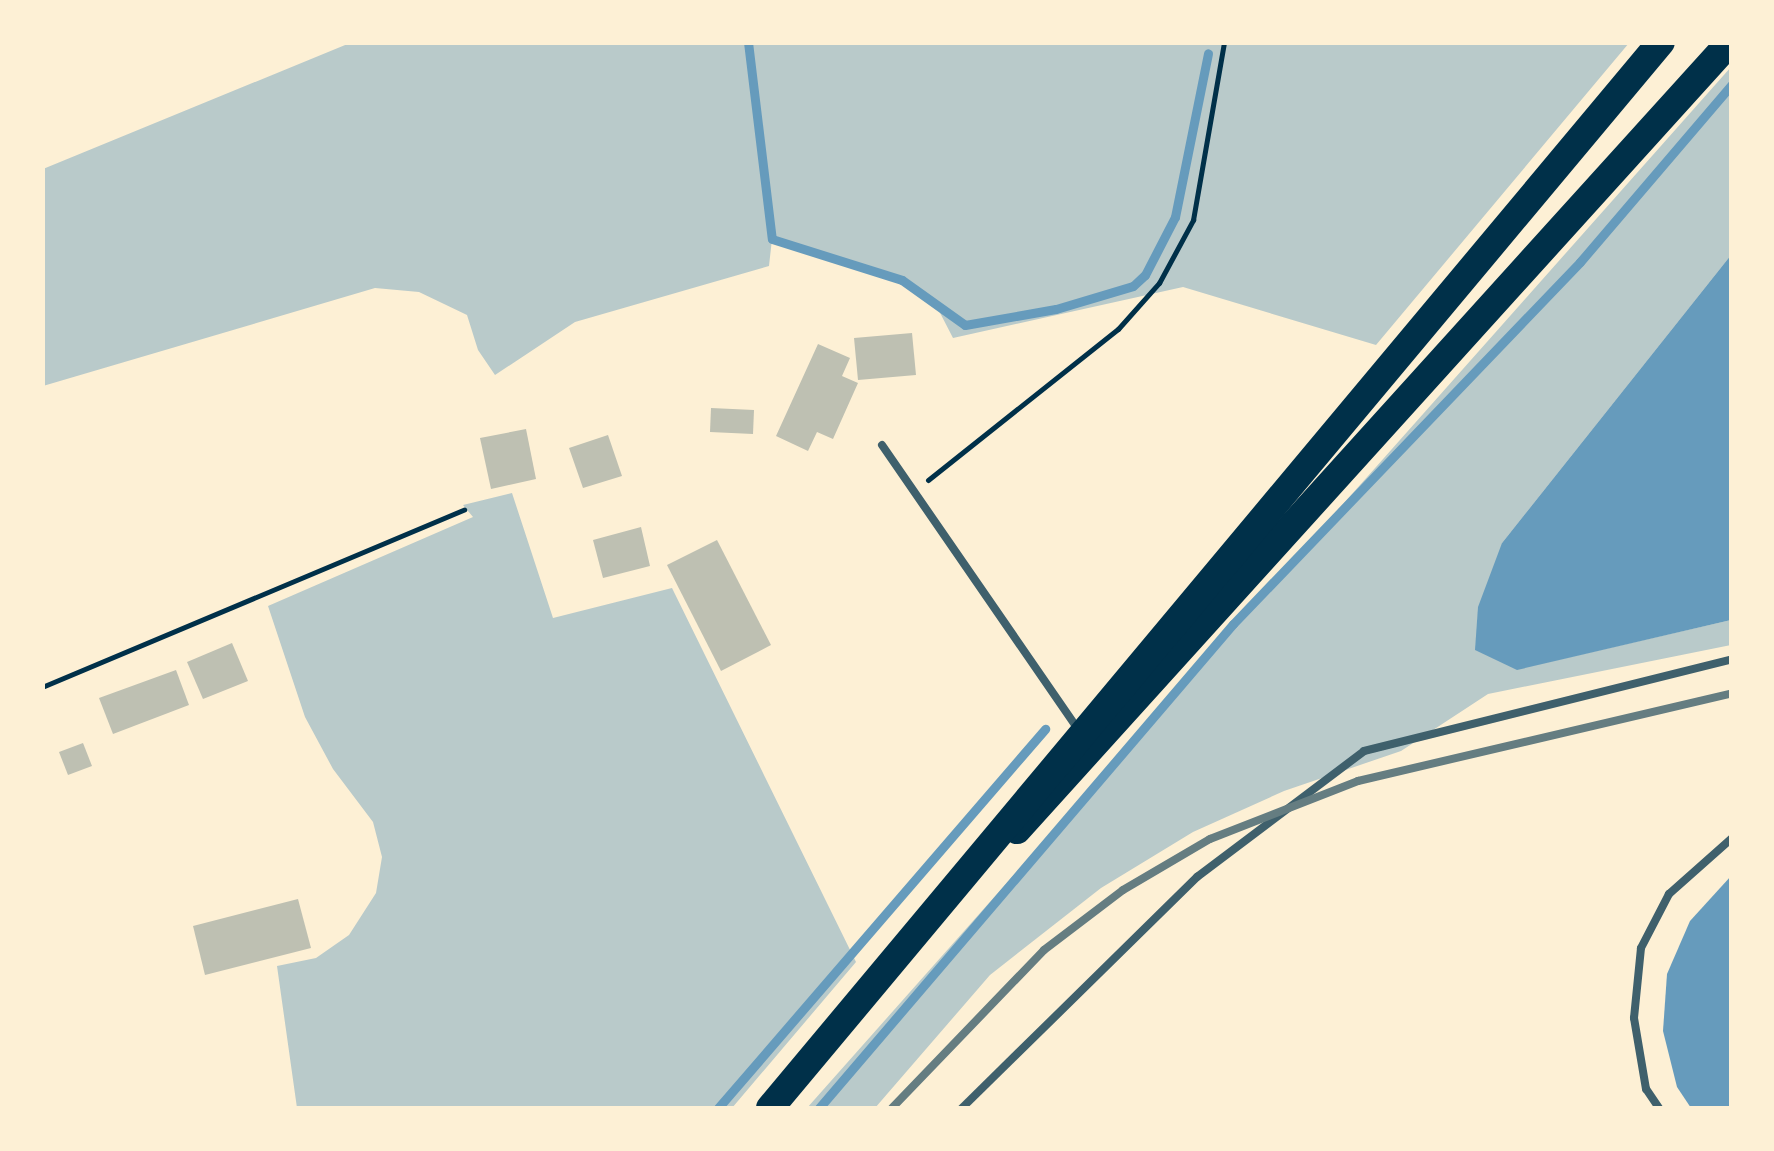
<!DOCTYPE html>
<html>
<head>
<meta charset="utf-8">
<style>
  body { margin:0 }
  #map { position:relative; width:1774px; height:1151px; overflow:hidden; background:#fdf0d5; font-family:"Public Sans",sans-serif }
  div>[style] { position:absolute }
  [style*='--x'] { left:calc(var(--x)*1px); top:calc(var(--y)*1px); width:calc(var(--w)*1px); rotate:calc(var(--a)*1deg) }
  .green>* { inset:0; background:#b9caca }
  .water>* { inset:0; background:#669bbc }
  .stream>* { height:9px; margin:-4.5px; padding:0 4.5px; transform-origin:4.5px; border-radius:4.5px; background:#669bbc }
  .building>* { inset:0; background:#bec0b2 }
  .path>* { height:5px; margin:-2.5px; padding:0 2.5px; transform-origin:2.5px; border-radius:2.5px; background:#003049 }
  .service>* { height:8px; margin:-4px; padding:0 4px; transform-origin:4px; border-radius:4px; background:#3f606c }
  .trunk>* { height:28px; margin:-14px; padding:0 14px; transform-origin:14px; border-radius:14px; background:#003049 }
  .rail>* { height:8px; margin:-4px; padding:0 4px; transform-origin:4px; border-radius:4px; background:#657d81 }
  span { translate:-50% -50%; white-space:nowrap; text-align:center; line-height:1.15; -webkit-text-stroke:10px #fdf0d5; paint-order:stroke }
  .frame { position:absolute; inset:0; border:45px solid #fdf0d5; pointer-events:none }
</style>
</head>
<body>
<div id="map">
  <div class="green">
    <div style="clip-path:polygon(350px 43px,1629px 43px,1376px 345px,1183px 287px,953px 338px,937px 307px,902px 280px,772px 239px,769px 266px,575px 322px,495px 375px,478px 350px,467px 315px,419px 292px,375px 288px,43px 386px,43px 169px)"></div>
    <div style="clip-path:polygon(1731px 67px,1731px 255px,1502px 543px,1517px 669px,1731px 620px,1731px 645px,1488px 694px,1401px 751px,1284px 791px,1193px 832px,1101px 888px,990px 975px,875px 1108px,807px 1108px)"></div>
    <div style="clip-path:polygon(512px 493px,553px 618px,672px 588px,856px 962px,732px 1108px,297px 1108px,277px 966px,316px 958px,349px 935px,376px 893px,382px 857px,373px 822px,333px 769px,305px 717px,268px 606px,473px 517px,463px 505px)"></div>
  </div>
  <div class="water">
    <div style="clip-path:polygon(1731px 255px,1731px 620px,1517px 670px,1475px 650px,1478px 607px,1502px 543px)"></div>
    <div style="clip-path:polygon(1731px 876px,1731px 1108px,1691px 1108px,1677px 1087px,1663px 1031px,1667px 974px,1690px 921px)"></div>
  </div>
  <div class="stream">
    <div style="--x:748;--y:42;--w:198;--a:83.1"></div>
    <div style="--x:772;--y:239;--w:136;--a:17.5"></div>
    <div style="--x:902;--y:280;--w:77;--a:35.5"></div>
    <div style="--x:965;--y:325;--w:92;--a:-10"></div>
    <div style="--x:1056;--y:309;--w:80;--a:-16.6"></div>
    <div style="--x:1133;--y:286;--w:16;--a:-43"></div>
    <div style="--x:1145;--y:275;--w:65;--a:-62.7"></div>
    <div style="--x:1175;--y:217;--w:167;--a:-78.6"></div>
    <div style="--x:718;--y:1108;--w:501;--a:-49.21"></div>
    <div style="--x:819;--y:1108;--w:637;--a:-49.46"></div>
    <div style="--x:1233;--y:624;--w:501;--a:-46.21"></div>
    <div style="--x:1580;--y:262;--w:234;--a:-49.5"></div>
  </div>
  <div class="building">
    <div style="clip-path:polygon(912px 333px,916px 375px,858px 380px,854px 338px)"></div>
    <div style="clip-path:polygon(818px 344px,850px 358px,842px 376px,858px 383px,833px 439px,817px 432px,808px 451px,776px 436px)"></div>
    <div style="clip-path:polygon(711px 408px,754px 410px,753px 434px,710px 432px)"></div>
    <div style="clip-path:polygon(526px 429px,536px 479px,491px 489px,480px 438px)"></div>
    <div style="clip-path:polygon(608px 435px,622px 476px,583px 488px,569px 448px)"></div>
    <div style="clip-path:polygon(641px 527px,650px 566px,603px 578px,593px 540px)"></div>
    <div style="clip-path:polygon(717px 540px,771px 645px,721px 671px,667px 565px)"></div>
    <div style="clip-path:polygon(232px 643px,248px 681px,203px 699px,187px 662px)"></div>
    <div style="clip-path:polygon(176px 670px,189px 705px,113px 734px,99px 698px)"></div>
    <div style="clip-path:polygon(83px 743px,92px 766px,68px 775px,59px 752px)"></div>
    <div style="clip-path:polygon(298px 899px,311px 948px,205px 975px,193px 926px)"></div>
  </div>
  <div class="path">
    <div style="--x:928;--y:480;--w:243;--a:-38.5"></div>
    <div style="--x:1118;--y:329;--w:62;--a:-48.3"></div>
    <div style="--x:1159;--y:283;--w:72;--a:-61.6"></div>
    <div style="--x:1193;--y:220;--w:181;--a:-80.1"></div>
    <div style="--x:42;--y:687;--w:458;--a:-22.8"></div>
  </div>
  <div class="service">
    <div style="--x:882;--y:445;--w:344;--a:55.4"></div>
    <div style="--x:962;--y:1108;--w:330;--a:-44.5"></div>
    <div style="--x:1197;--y:877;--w:209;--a:-37"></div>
    <div style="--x:1364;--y:751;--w:379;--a:-14"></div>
    <div style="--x:1659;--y:1108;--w:23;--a:-124"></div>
    <div style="--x:1646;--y:1089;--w:72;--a:-99.6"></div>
    <div style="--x:1634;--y:1018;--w:70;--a:-84.3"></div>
    <div style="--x:1641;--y:948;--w:61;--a:-62.6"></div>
    <div style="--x:1669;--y:894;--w:84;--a:-41.6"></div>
  </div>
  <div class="trunk">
    <div style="--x:1017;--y:830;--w:1063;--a:-47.86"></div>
    <div style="--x:770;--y:1108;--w:1389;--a:-50.11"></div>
  </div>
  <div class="rail">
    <div style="--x:892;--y:1108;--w:219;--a:-46.1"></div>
    <div style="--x:1044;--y:950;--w:99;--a:-37.2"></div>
    <div style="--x:1123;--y:890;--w:101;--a:-30.4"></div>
    <div style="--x:1210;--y:839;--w:159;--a:-21.4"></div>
    <div style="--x:1358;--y:781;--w:384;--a:-13.2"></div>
  </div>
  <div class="frame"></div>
</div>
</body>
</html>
